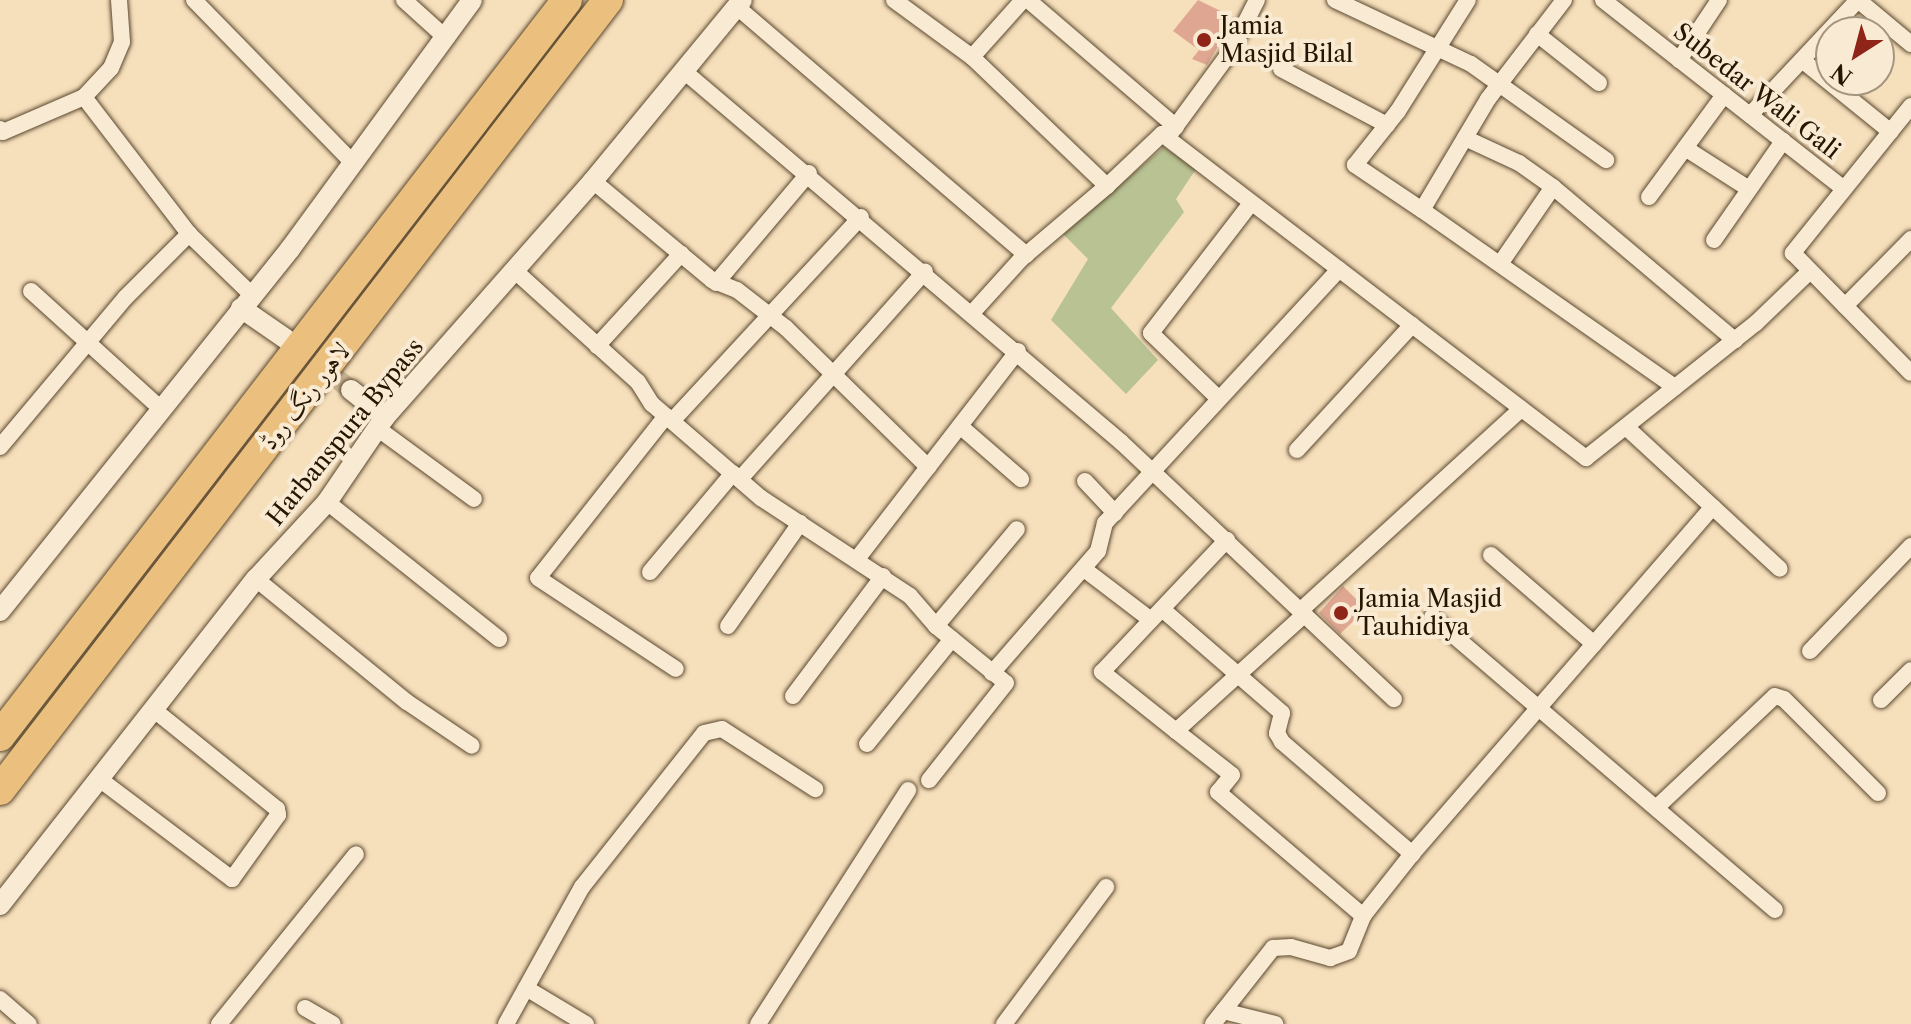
<!DOCTYPE html>
<html>
<head>
<meta charset="utf-8">
<style>
  body { margin:0 }
  #map { position:relative; width:1911px; height:1024px; overflow:hidden; background:#f6dfbb; font-family:"Libre Caslon Text",Amiri,serif }
  div>[style] { position:absolute }
  [style*='--x'] { left:calc(var(--x)*1px); top:calc(var(--y)*1px); width:calc(var(--w)*1px); rotate:calc(var(--a)*1deg) }
  .green>* { inset:0; background:#b8c293 }
  .building>* { inset:0; background:#dfa792 }
  .tertiary-tunnel>* { height:20px; margin-top:-10px; transform-origin:0; background:repeating-linear-gradient(90deg,#ccb796 0 20px,transparent 0 30px) }
  .roads { filter:drop-shadow(0 0 2px #5a482f) drop-shadow(0 0 2px #5a482f) }
  .minor>* { height:16px; margin:-8px; padding:0 8px; transform-origin:8px; border-radius:8px; background:#f9ead3 }
  .tertiary>* { height:20px; margin:-10px; padding:0 10px; transform-origin:10px; border-radius:10px; background:#f9ead3 }
  .motorway>* { height:30px; margin:-15px; padding:0 15px; transform-origin:15px; border-radius:15px; background:#ebc07e }
  .dots>* { width:22px; height:22px; translate:-50% -50%; box-sizing:border-box; border:4px solid #f9ead3; border-radius:50% }
  span { translate:-50% -50%; white-space:nowrap; text-align:center; line-height:1.15; -webkit-text-stroke:8px #f9ead3; paint-order:stroke }
  .poi-label { font-size:24px; color:#261600 }
  .left { translate:0 -50%; text-align:left }
  .street-label { font-size:24px; color:#261600 }
  .north { position:absolute; left:1815px; top:16px; width:80px; height:80px; box-sizing:border-box; background:#f9ead3; border:2px solid #a5957f; border-radius:50%; rotate:216deg; font-size:22px; font-weight:700; line-height:32px; text-align:center; color:#261600 }
  .north::after { content:''; display:block; margin:auto; width:28px; height:36px; background:#8f2418; clip-path:polygon(50% 0,100% 100%,50% 72%,0 100%) }
</style>
</head>
<body>
<div id="map">
  <div class="green">
    <div style="clip-path:polygon(1164px 147px,1196px 169px,1176px 199px,1184px 212px,1111px 308px,1158px 360px,1126px 394px,1051px 320px,1088px 259px,1063px 234px)"></div>
  </div>
  <div class="building">
    <div style="clip-path:polygon(1198px 0,1235px 18px,1207px 65px,1192px 59px,1199px 50px,1173px 31px)"></div>
    <div style="clip-path:polygon(1343px 586px,1366px 609px,1340px 634px,1319px 613px)"></div>
  </div>
  <div class="tertiary-tunnel">
    <div style="--x:289;--y:341;--w:79;--a:38.3"></div>
  </div>
  <div class="roads">
    <div class="minor">
      <div style="--x:119;--y:0;--w:42;--a:85.9"></div>
      <div style="--x:122;--y:42;--w:28;--a:113"></div>
      <div style="--x:111;--y:68;--w:40;--a:133"></div>
      <div style="--x:84;--y:97;--w:173;--a:52.5"></div>
      <div style="--x:189;--y:234;--w:88;--a:44.1"></div>
      <div style="--x:194;--y:0;--w:229;--a:45.7"></div>
      <div style="--x:404;--y:0;--w:57;--a:42.1"></div>
      <div style="--x:894;--y:0;--w:97;--a:36.2"></div>
      <div style="--x:972;--y:57;--w:187;--a:43.7"></div>
      <div style="--x:1107;--y:186;--w:76;--a:-43.4"></div>
      <div style="--x:1162;--y:134;--w:534;--a:37.39"></div>
      <div style="--x:1586;--y:458;--w:217;--a:-38.5"></div>
      <div style="--x:1756;--y:323;--w:75;--a:-43.9"></div>
      <div style="--x:1028;--y:0;--w:195;--a:40.6"></div>
      <div style="--x:1335;--y:0;--w:150;--a:25.2"></div>
      <div style="--x:1471;--y:64;--w:166;--a:35.4"></div>
      <div style="--x:1564;--y:0;--w:125;--a:127.5"></div>
      <div style="--x:1488;--y:99;--w:129;--a:120.7"></div>
      <div style="--x:1422;--y:210;--w:309;--a:35"></div>
      <div style="--x:1603;--y:0;--w:306;--a:38.1"></div>
      <div style="--x:1858;--y:0;--w:69;--a:39.7"></div>
      <div style="--x:737;--y:7;--w:381;--a:40.6"></div>
      <div style="--x:1537;--y:34;--w:79;--a:38.3"></div>
      <div style="--x:972;--y:57;--w:76;--a:-48.2"></div>
      <div style="--x:1679;--y:60;--w:72;--a:-56.3"></div>
      <div style="--x:1802;--y:60;--w:114;--a:39"></div>
      <div style="--x:1281;--y:69;--w:120;--a:27.8"></div>
      <div style="--x:685;--y:72;--w:572;--a:40.32"></div>
      <div style="--x:1121;--y:442;--w:375;--a:43.3"></div>
      <div style="--x:1911;--y:106;--w:189;--a:128.8"></div>
      <div style="--x:1793;--y:253;--w:168;--a:45.5"></div>
      <div style="--x:1750;--y:115;--w:158;--a:-46.8"></div>
      <div style="--x:0;--y:129;--w:4;--a:45"></div>
      <div style="--x:3;--y:132;--w:88;--a:-23.4"></div>
      <div style="--x:1170;--y:134;--w:103;--a:-53.7"></div>
      <div style="--x:1231;--y:51;--w:57;--a:-63"></div>
      <div style="--x:1465;--y:138;--w:60;--a:24.8"></div>
      <div style="--x:1519;--y:163;--w:42;--a:35.2"></div>
      <div style="--x:1553;--y:187;--w:238;--a:40.1"></div>
      <div style="--x:1685;--y:148;--w:76;--a:32.6"></div>
      <div style="--x:593;--y:181;--w:155;--a:39.8"></div>
      <div style="--x:712;--y:280;--w:27;--a:22"></div>
      <div style="--x:737;--y:290;--w:62;--a:37.8"></div>
      <div style="--x:786;--y:328;--w:199;--a:44.4"></div>
      <div style="--x:1649;--y:197;--w:127;--a:-53.7"></div>
      <div style="--x:1422;--y:210;--w:81;--a:-146.1"></div>
      <div style="--x:1355;--y:165;--w:69;--a:-51.5"></div>
      <div style="--x:1398;--y:111;--w:131;--a:-57.8"></div>
      <div style="--x:1714;--y:240;--w:121;--a:-55.1"></div>
      <div style="--x:1500;--y:264;--w:93;--a:-55.5"></div>
      <div style="--x:514;--y:270;--w:167;--a:42.1"></div>
      <div style="--x:638;--y:382;--w:26;--a:58"></div>
      <div style="--x:652;--y:404;--w:144;--a:40.8"></div>
      <div style="--x:761;--y:498;--w:178;--a:33.3"></div>
      <div style="--x:910;--y:596;--w:40;--a:49"></div>
      <div style="--x:936;--y:626;--w:90;--a:39.2"></div>
      <div style="--x:1006;--y:683;--w:124;--a:128.4"></div>
      <div style="--x:716;--y:283;--w:144;--a:-49.8"></div>
      <div style="--x:31;--y:291;--w:174;--a:42.2"></div>
      <div style="--x:1845;--y:306;--w:94;--a:-45.4"></div>
      <div style="--x:973;--y:312;--w:72;--a:-47.8"></div>
      <div style="--x:1021;--y:259;--w:113;--a:-40.3"></div>
      <div style="--x:597;--y:346;--w:125;--a:-47.6"></div>
      <div style="--x:1217;--y:397;--w:92;--a:-135.9"></div>
      <div style="--x:1151;--y:333;--w:164;--a:-52.4"></div>
      <div style="--x:666;--y:416;--w:206;--a:128.3"></div>
      <div style="--x:538;--y:578;--w:165;--a:33.4"></div>
      <div style="--x:672;--y:421;--w:278;--a:-47.2"></div>
      <div style="--x:960;--y:426;--w:81;--a:41"></div>
      <div style="--x:1626;--y:427;--w:209;--a:42.7"></div>
      <div style="--x:377;--y:428;--w:120;--a:36.2"></div>
      <div style="--x:0;--y:447;--w:194;--a:-50"></div>
      <div style="--x:125;--y:298;--w:91;--a:-45"></div>
      <div style="--x:1297;--y:450;--w:170;--a:-47.4"></div>
      <div style="--x:740;--y:479;--w:278;--a:-48.3"></div>
      <div style="--x:1085;--y:481;--w:44;--a:46.8"></div>
      <div style="--x:327;--y:502;--w:220;--a:38.5"></div>
      <div style="--x:1491;--y:555;--w:136;--a:40.8"></div>
      <div style="--x:857;--y:559;--w:263;--a:-52.3"></div>
      <div style="--x:1084;--y:569;--w:84;--a:37.3"></div>
      <div style="--x:650;--y:572;--w:129;--a:-50"></div>
      <div style="--x:256;--y:579;--w:195;--a:39.2"></div>
      <div style="--x:407;--y:702;--w:78;--a:34.1"></div>
      <div style="--x:1162;--y:609;--w:159;--a:40.9"></div>
      <div style="--x:1282;--y:713;--w:21;--a:104"></div>
      <div style="--x:1277;--y:733;--w:10;--a:61"></div>
      <div style="--x:1282;--y:742;--w:172;--a:40.7"></div>
      <div style="--x:1301;--y:610;--w:298;--a:-42.4"></div>
      <div style="--x:1305;--y:614;--w:174;--a:137.8"></div>
      <div style="--x:1176;--y:731;--w:71;--a:38.2"></div>
      <div style="--x:1232;--y:775;--w:22;--a:129"></div>
      <div style="--x:1218;--y:792;--w:191;--a:40.5"></div>
      <div style="--x:1432;--y:617;--w:451;--a:40.5"></div>
      <div style="--x:728;--y:626;--w:126;--a:-55"></div>
      <div style="--x:936;--y:626;--w:126;--a:-50.1"></div>
      <div style="--x:1810;--y:651;--w:146;--a:-46.1"></div>
      <div style="--x:992;--y:673;--w:162;--a:-49"></div>
      <div style="--x:1098;--y:551;--w:29;--a:-76"></div>
      <div style="--x:1105;--y:523;--w:345;--a:-47.3"></div>
      <div style="--x:793;--y:696;--w:150;--a:-53.1"></div>
      <div style="--x:1881;--y:700;--w:42;--a:-45"></div>
      <div style="--x:1176;--y:731;--w:95;--a:-141.4"></div>
      <div style="--x:1102;--y:672;--w:182;--a:-46.6"></div>
      <div style="--x:867;--y:744;--w:135;--a:-51"></div>
      <div style="--x:98;--y:778;--w:168;--a:37"></div>
      <div style="--x:232;--y:879;--w:79;--a:-54.3"></div>
      <div style="--x:278;--y:815;--w:6;--a:-99"></div>
      <div style="--x:277;--y:809;--w:159;--a:-141.1"></div>
      <div style="--x:1656;--y:808;--w:163;--a:-43.3"></div>
      <div style="--x:1775;--y:696;--w:9;--a:18"></div>
      <div style="--x:1784;--y:699;--w:133;--a:45"></div>
      <div style="--x:526;--y:988;--w:70;--a:31"></div>
      <div style="--x:0;--y:999;--w:38;--a:41"></div>
      <div style="--x:305;--y:1008;--w:32;--a:30"></div>
      <div style="--x:1223;--y:1011;--w:54;--a:14"></div>
      <div style="--x:219;--y:1024;--w:218;--a:-51.1"></div>
      <div style="--x:506;--y:1024;--w:157;--a:-61"></div>
      <div style="--x:582;--y:887;--w:196;--a:-51.6"></div>
      <div style="--x:704;--y:733;--w:18;--a:-13"></div>
      <div style="--x:722;--y:729;--w:111;--a:32.8"></div>
      <div style="--x:758;--y:1024;--w:278;--a:-57.3"></div>
      <div style="--x:1004;--y:1024;--w:171;--a:-53.3"></div>
      <div style="--x:1213;--y:1024;--w:97;--a:-51.7"></div>
      <div style="--x:1273;--y:948;--w:18;--a:-3"></div>
      <div style="--x:1291;--y:947;--w:41;--a:15.8"></div>
      <div style="--x:1330;--y:958;--w:20;--a:-20"></div>
      <div style="--x:1349;--y:951;--w:38;--a:-68"></div>
      <div style="--x:1363;--y:916;--w:79;--a:-51.7"></div>
      <div style="--x:1412;--y:854;--w:459;--a:-49.1"></div>
    </div>
    <div class="tertiary">
      <div style="--x:241;--y:308;--w:55;--a:34.6"></div>
      <div style="--x:351;--y:390;--w:43;--a:38.5"></div>
      <div style="--x:0;--y:611;--w:464;--a:-51.3"></div>
      <div style="--x:290;--y:249;--w:308;--a:-53.8"></div>
      <div style="--x:0;--y:905;--w:415;--a:-51.9"></div>
      <div style="--x:256;--y:579;--w:105;--a:-47.3"></div>
      <div style="--x:327;--y:502;--w:103;--a:-55.7"></div>
      <div style="--x:385;--y:417;--w:315;--a:-48.6"></div>
      <div style="--x:593;--y:181;--w:234;--a:-50.5"></div>
    </div>
    <div class="motorway">
      <div style="--x:0;--y:736;--w:929;--a:-52.39"></div>
      <div style="--x:0;--y:790;--w:997;--a:-52.42"></div>
    </div>
  </div>
  <div class="dots">
    <div style="left:1204px;top:40px;background:#8f2418"></div>
    <div style="left:1341px;top:613px;background:#8f2418"></div>
  </div>
  <div class="poi-label">
    <span class="left" style="left:1220px;top:40px">Jamia<br>Masjid Bilal</span>
    <span class="left" style="left:1357px;top:613px">Jamia Masjid<br>Tauhidiya</span>
  </div>
  <div class="street-label">
    <span style="left:1757px;top:91px;rotate:38deg">Subedar Wali Gali</span>
    <span style="left:305px;top:396px;rotate:-52deg">لاہور رنگ روڈ</span>
    <span style="left:345px;top:432px;rotate:-51deg">Harbanspura Bypass</span>
  </div>
  <div class="north">N</div>
</div>
</body>
</html>
